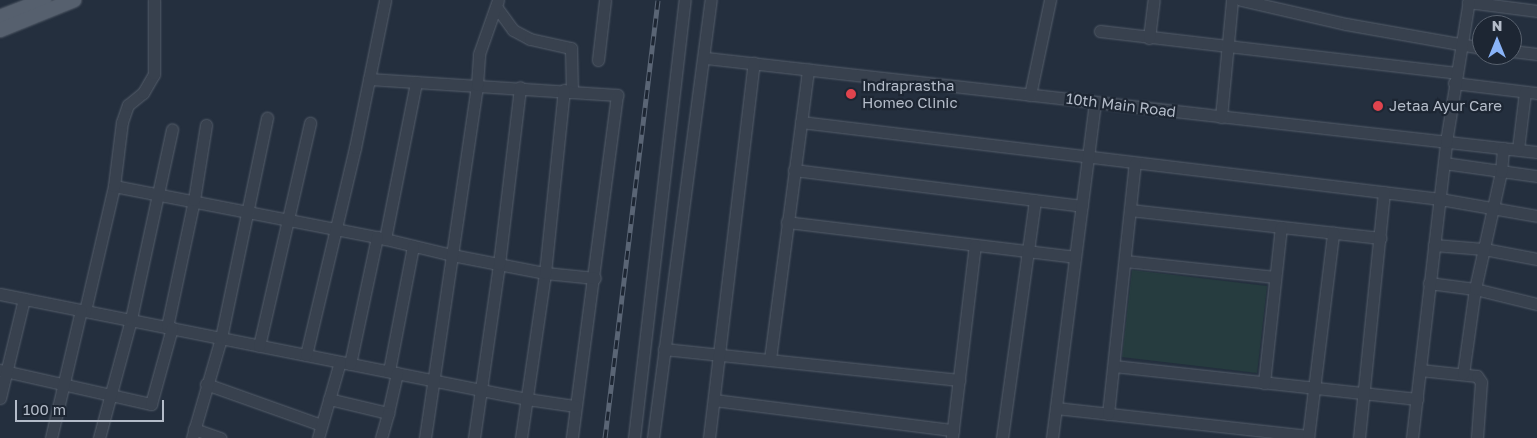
<!DOCTYPE html>
<html>
<head>
<meta charset="utf-8">
<style>
  body { margin:0 }
  #map { position:relative; width:1537px; height:438px; overflow:hidden; background:#242f3e; font-family:"Golos Text",sans-serif }
  div>[style] { position:absolute }
  [style*='--x'] { left:calc(var(--x)*1px); top:calc(var(--y)*1px); width:calc(var(--w)*1px); rotate:calc(var(--a)*1deg) }
  .green>* { inset:0; background:#263c3f }
  .roads { filter:drop-shadow(0 0 1px #565f6c) drop-shadow(0 0 1px #565f6c) }
  .minor>* { height:11px; margin:-5.5px; padding:0 5.5px; transform-origin:5.5px; border-radius:5.5px; background:#38414e }
  .major>* { height:14px; margin:-7px; padding:0 7px; transform-origin:7px; border-radius:7px; background:#56606e }
  .rail>* { height:5px; margin-top:-2.5px; transform-origin:0; background:repeating-linear-gradient(90deg,#1d2633 0 9px,#5a6575 0 18px); box-sizing:border-box; border-block:1px solid #5a6575 }
  .dots>* { width:14px; height:14px; translate:-50% -50%; box-sizing:border-box; border:2px solid #1d2633; border-radius:50% }
  span { translate:-50% -50%; white-space:nowrap; text-align:center; line-height:1.15; -webkit-text-stroke:4.5px #1d2633; paint-order:stroke }
  .poi-label { font-size:15px; color:#b4bcc9 }
  .left { translate:0 -50%; text-align:left }
  .street-label { font-size:15px; color:#b4bcc9 }
  .north { position:absolute; left:1472px; top:15px; width:50px; height:50px; box-sizing:border-box; background:#1d2633; border:1px solid #59626f; border-radius:50%; rotate:0deg; font-size:14px; font-weight:700; line-height:20px; text-align:center; color:#b4bcc9 }
  .north::after { content:''; display:block; margin:auto; width:18px; height:22px; background:#8ab4f8; clip-path:polygon(50% 0,100% 100%,50% 72%,0 100%) }
  .scale { position:absolute; left:15px; top:400px; width:149px; height:22px; box-sizing:border-box; border:2px solid #b4bcc9; border-top:0; padding-left:6px; font-size:15px; line-height:18px; white-space:nowrap; color:#b4bcc9; -webkit-text-stroke:4px #1d2633; paint-order:stroke }
</style>
</head>
<body>
<div id="map">
  <div class="green">
    <div style="clip-path:polygon(1132px 270px,1267px 286px,1257px 373px,1122px 357px)"></div>
  </div>
  <div class="roads">
    <div class="minor">
      <div style="--x:1241;--y:0;--w:108;--a:12.9"></div>
      <div style="--x:1346;--y:24;--w:138;--a:10"></div>
      <div style="--x:1468;--y:2;--w:70;--a:7.4"></div>
      <div style="--x:497;--y:8;--w:27;--a:54"></div>
      <div style="--x:513;--y:30;--w:19;--a:28"></div>
      <div style="--x:530;--y:39;--w:42;--a:12.4"></div>
      <div style="--x:571;--y:48;--w:43;--a:88.7"></div>
      <div style="--x:1100;--y:31;--w:357;--a:6.7"></div>
      <div style="--x:1149;--y:38;--w:38;--a:-83"></div>
      <div style="--x:1512;--y:51;--w:25;--a:7"></div>
      <div style="--x:706;--y:58;--w:836;--a:6.45"></div>
      <div style="--x:598;--y:60;--w:60;--a:-83.3"></div>
      <div style="--x:369;--y:79;--w:249;--a:3.7"></div>
      <div style="--x:617;--y:95;--w:346;--a:97.5"></div>
      <div style="--x:1454;--y:83;--w:84;--a:6.9"></div>
      <div style="--x:1030;--y:95;--w:97;--a:-78.1"></div>
      <div style="--x:1221;--y:117;--w:118;--a:-84.6"></div>
      <div style="--x:801;--y:122;--w:644;--a:6.87"></div>
      <div style="--x:1440;--y:199;--w:98;--a:9.9"></div>
      <div style="--x:1518;--y:149;--w:57;--a:-83"></div>
      <div style="--x:1444;--y:163;--w:94;--a:8"></div>
      <div style="--x:794;--y:170;--w:290;--a:7.1"></div>
      <div style="--x:114;--y:186;--w:268;--a:11"></div>
      <div style="--x:377;--y:237;--w:77;--a:13.5"></div>
      <div style="--x:452;--y:255;--w:95;--a:11"></div>
      <div style="--x:545;--y:273;--w:50;--a:5.7"></div>
      <div style="--x:1130;--y:210;--w:252;--a:6.4"></div>
      <div style="--x:787;--y:222;--w:290;--a:6.9"></div>
      <div style="--x:385;--y:239;--w:160;--a:-78.8"></div>
      <div style="--x:1434;--y:245;--w:50;--a:4.6"></div>
      <div style="--x:1484;--y:249;--w:54;--a:10.7"></div>
      <div style="--x:1125;--y:261;--w:151;--a:6.1"></div>
      <div style="--x:1429;--y:283;--w:46;--a:7.4"></div>
      <div style="--x:1475;--y:289;--w:64;--a:13.6"></div>
      <div style="--x:0;--y:294;--w:537;--a:11.27"></div>
      <div style="--x:527;--y:399;--w:49;--a:8.3"></div>
      <div style="--x:85;--y:311;--w:128;--a:-76.9"></div>
      <div style="--x:114;--y:186;--w:64;--a:-82.9"></div>
      <div style="--x:122;--y:122;--w:18;--a:-71"></div>
      <div style="--x:128;--y:105;--w:19;--a:-39"></div>
      <div style="--x:143;--y:93;--w:22;--a:-60"></div>
      <div style="--x:154;--y:74;--w:74;--a:-90"></div>
      <div style="--x:167;--y:327;--w:130;--a:-78"></div>
      <div style="--x:194;--y:200;--w:76;--a:-80.9"></div>
      <div style="--x:259;--y:346;--w:229;--a:-77.1"></div>
      <div style="--x:664;--y:349;--w:297;--a:6"></div>
      <div style="--x:306;--y:355;--w:213;--a:-76.7"></div>
      <div style="--x:355;--y:148;--w:151;--a:-78.5"></div>
      <div style="--x:770;--y:359;--w:292;--a:-82.5"></div>
      <div style="--x:350;--y:364;--w:130;--a:-78"></div>
      <div style="--x:1114;--y:366;--w:305;--a:6.2"></div>
      <div style="--x:0;--y:370;--w:155;--a:12.7"></div>
      <div style="--x:151;--y:404;--w:79;--a:-74.6"></div>
      <div style="--x:1420;--y:370;--w:57;--a:6"></div>
      <div style="--x:1477;--y:376;--w:7;--a:56"></div>
      <div style="--x:1481;--y:382;--w:56;--a:94.1"></div>
      <div style="--x:389;--y:371;--w:127;--a:-79.1"></div>
      <div style="--x:1463;--y:374;--w:86;--a:-82"></div>
      <div style="--x:1475;--y:289;--w:120;--a:-77.5"></div>
      <div style="--x:1501;--y:172;--w:24;--a:-85"></div>
      <div style="--x:1264;--y:383;--w:157;--a:-83.8"></div>
      <div style="--x:206;--y:384;--w:122;--a:19.6"></div>
      <div style="--x:0;--y:398;--w:102;--a:-76.4"></div>
      <div style="--x:329;--y:399;--w:61;--a:13.3"></div>
      <div style="--x:388;--y:413;--w:41;--a:-77.3"></div>
      <div style="--x:714;--y:400;--w:241;--a:7.2"></div>
      <div style="--x:1056;--y:408;--w:254;--a:6.3"></div>
      <div style="--x:1108;--y:414;--w:252;--a:-83.9"></div>
      <div style="--x:194;--y:429;--w:28;--a:19"></div>
      <div style="--x:952;--y:437;--w:193;--a:-83.2"></div>
      <div style="--x:51;--y:438;--w:131;--a:-76.8"></div>
      <div style="--x:99;--y:438;--w:123;--a:-74.9"></div>
      <div style="--x:131;--y:319;--w:194;--a:-77.8"></div>
      <div style="--x:192;--y:438;--w:104;--a:-73.8"></div>
      <div style="--x:221;--y:338;--w:225;--a:-78.2"></div>
      <div style="--x:318;--y:438;--w:79;--a:-73.9"></div>
      <div style="--x:381;--y:438;--w:26;--a:-74"></div>
      <div style="--x:425;--y:438;--w:357;--a:-81.6"></div>
      <div style="--x:477;--y:85;--w:31;--a:-86"></div>
      <div style="--x:479;--y:54;--w:57;--a:-70.6"></div>
      <div style="--x:474;--y:438;--w:176;--a:-81.8"></div>
      <div style="--x:499;--y:264;--w:178;--a:-83.2"></div>
      <div style="--x:521;--y:438;--w:167;--a:-81.7"></div>
      <div style="--x:545;--y:273;--w:184;--a:-84.1"></div>
      <div style="--x:634;--y:438;--w:441;--a:-83.4"></div>
      <div style="--x:653;--y:438;--w:442;--a:-82.5"></div>
      <div style="--x:709;--y:438;--w:378;--a:-83.2"></div>
      <div style="--x:1002;--y:438;--w:240;--a:-82.1"></div>
      <div style="--x:1052;--y:438;--w:339;--a:-82.7"></div>
      <div style="--x:1308;--y:438;--w:207;--a:-83"></div>
      <div style="--x:1359;--y:438;--w:247;--a:-84.2"></div>
      <div style="--x:1412;--y:438;--w:298;--a:-83.4"></div>
      <div style="--x:1446;--y:142;--w:144;--a:-80.8"></div>
    </div>
    <div class="major">
      <div style="--x:0;--y:17;--w:47;--a:-21.1"></div>
      <div style="--x:0;--y:30;--w:80;--a:-22.1"></div>
    </div>
  </div>
  <div class="rail">
    <div style="--x:605;--y:438;--w:441;--a:-83.1"></div>
  </div>
  <div class="dots">
    <div style="left:851px;top:94px;background:#e0444e"></div>
    <div style="left:1378px;top:106px;background:#e0444e"></div>
  </div>
  <div class="poi-label">
    <span class="left" style="left:862px;top:94px">Indraprastha<br>Homeo Clinic</span>
    <span class="left" style="left:1389px;top:106px">Jetaa Ayur Care</span>
  </div>
  <div class="street-label">
    <span style="left:1121px;top:105px;rotate:7deg">10th Main Road</span>
  </div>
  <div class="north">N</div>
  <div class="scale">100 m</div>
</div>
</body>
</html>
